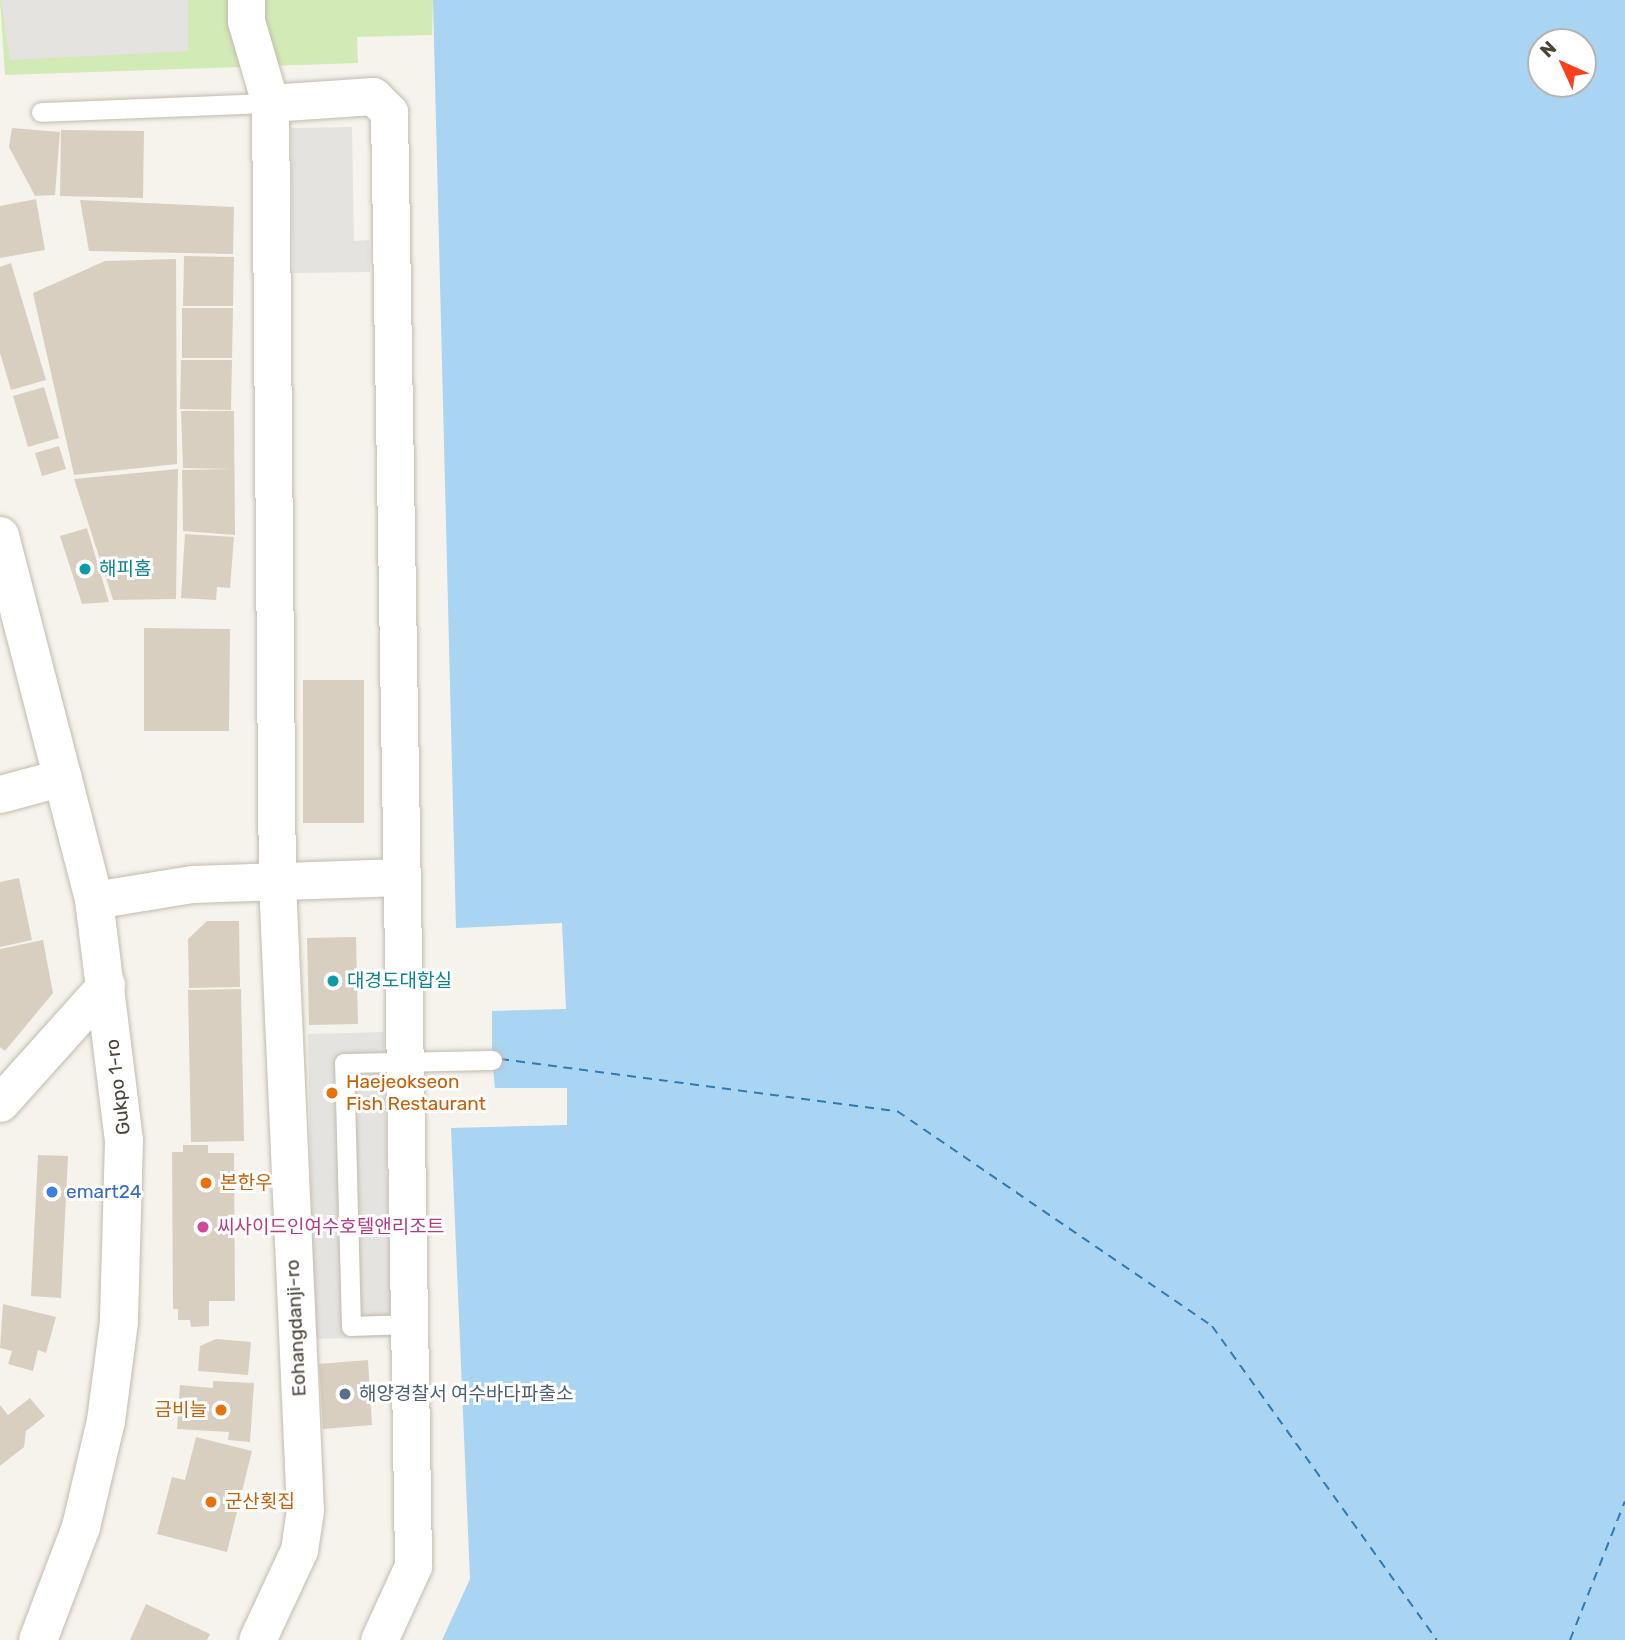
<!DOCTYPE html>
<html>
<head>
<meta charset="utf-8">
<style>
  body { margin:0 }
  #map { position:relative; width:1625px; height:1640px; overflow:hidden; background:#f6f3ec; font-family:Rubik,"Noto Sans KR",sans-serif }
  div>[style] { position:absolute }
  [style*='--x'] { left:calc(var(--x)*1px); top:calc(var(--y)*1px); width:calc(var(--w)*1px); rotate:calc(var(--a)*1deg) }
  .green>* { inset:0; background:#d2eab5 }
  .parking>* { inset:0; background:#e5e3e0 }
  .water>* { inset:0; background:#a9d4f2 }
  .ferry>* { height:2px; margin-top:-1px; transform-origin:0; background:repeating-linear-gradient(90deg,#2e7ab2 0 9px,transparent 0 16px) }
  .building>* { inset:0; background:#d8cfc1 }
  .roads { filter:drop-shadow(0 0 2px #c2bbae) drop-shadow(0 0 2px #c2bbae) }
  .service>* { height:19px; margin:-9.5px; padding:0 9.5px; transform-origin:9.5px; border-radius:9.5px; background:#fff }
  .minor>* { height:37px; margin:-18.5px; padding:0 18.5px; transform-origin:18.5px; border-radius:18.5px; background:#fff }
  .tertiary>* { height:38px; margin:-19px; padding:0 19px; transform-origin:19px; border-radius:19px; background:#fff }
  .dots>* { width:19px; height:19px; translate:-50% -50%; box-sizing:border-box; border:4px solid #fff; border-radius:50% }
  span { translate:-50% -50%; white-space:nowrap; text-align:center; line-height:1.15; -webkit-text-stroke:6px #fff; paint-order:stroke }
  .culture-label { font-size:19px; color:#0d838f }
  .left { translate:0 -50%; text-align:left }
  .food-label { font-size:19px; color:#c56008 }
  .right { translate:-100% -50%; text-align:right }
  .street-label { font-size:19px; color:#4b4439 }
  .shop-label { font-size:19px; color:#366cbe }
  .hotel-label { font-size:19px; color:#b23c85 }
  .service-label { font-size:19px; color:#4e5e75 }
  .north { position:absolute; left:1527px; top:28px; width:70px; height:70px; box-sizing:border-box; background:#fff; border:2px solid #b7b4b0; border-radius:50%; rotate:315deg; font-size:19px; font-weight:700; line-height:28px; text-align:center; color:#4b4439 }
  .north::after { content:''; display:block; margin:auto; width:24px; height:32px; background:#fc3f1d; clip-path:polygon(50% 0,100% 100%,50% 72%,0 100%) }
</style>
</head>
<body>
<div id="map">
  <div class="green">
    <div style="clip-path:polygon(0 0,433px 0,432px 35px,357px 37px,358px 63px,5px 75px)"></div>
  </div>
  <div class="parking">
    <div style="clip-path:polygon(1px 0,188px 0,188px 51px,10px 60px)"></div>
    <div style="clip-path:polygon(352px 127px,354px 241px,369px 240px,370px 272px,293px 273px,291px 128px)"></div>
    <div style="clip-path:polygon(384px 1032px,391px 1337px,314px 1339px,308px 1034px)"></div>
  </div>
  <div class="water">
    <div style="clip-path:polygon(evenodd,433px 0,1625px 0,1625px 1640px,442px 1640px,470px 1579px,451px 1128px,567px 1125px,567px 1088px,495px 1088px,492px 1060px,492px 1011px,566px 1009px,562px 923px,456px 928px,433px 0,1541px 42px,1583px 42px,1583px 84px,1541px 84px,1541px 42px)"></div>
  </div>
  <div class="ferry">
    <div style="--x:500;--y:1059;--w:400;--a:7.5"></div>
    <div style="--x:897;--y:1111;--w:381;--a:34.3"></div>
    <div style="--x:1212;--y:1326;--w:386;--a:54.4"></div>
    <div style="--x:1570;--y:1640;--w:149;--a:-68.4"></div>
  </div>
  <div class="building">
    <div style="clip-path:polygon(12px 128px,60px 132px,55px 195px,35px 196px,9px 147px)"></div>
    <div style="clip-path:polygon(61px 130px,144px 131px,143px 198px,60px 196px)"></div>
    <div style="clip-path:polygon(36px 199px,45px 250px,0 258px,0 206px)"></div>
    <div style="clip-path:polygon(80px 200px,234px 207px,233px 254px,89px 251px)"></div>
    <div style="clip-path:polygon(184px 256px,234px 257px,233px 306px,183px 306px)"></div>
    <div style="clip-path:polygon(176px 259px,177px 464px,74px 475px,33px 293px,105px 261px)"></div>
    <div style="clip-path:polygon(11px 263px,46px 380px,11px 390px,0 353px,0 267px)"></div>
    <div style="clip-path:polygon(182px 308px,233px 308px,232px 358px,182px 358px)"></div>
    <div style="clip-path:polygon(181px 360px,232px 360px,231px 410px,180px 409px)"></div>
    <div style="clip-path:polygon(44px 387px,59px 438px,28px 447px,13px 396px)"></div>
    <div style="clip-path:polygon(181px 411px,234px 411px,235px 535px,183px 531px,182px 470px,231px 469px,183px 468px)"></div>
    <div style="clip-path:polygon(59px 446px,66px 469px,42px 476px,35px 453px)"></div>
    <div style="clip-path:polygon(178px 469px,176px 599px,113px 600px,74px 479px)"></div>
    <div style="clip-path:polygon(87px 528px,109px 602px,82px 604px,60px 536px)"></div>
    <div style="clip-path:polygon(185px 534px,234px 537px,230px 588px,217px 587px,216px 600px,181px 598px)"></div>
    <div style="clip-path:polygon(144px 628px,230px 629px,229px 731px,144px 731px)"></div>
    <div style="clip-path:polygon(303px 680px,364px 680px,364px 823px,303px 823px)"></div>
    <div style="clip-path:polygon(19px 878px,32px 940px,0 947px,0 882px)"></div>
    <div style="clip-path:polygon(207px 921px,239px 921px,240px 987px,189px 988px,188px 939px)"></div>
    <div style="clip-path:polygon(356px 937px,358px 1024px,309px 1025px,307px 938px)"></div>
    <div style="clip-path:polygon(43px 940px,53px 993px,5px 1051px,0 1047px,0 949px)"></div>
    <div style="clip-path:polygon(241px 989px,244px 1141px,191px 1142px,188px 990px)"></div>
    <div style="clip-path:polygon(183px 1145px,208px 1145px,208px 1153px,234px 1153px,235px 1301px,209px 1301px,209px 1326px,191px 1327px,190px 1320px,178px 1320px,178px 1309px,173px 1309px,172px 1152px,183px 1152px)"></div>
    <div style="clip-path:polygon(38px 1155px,68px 1156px,61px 1298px,31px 1296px)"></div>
    <div style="clip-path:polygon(3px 1304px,56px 1317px,46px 1353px,38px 1350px,33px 1371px,8px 1364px,12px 1351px,0 1348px)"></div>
    <div style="clip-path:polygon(216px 1339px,251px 1342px,248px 1375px,198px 1371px,200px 1346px)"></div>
    <div style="clip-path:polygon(368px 1360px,372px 1425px,323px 1429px,319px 1364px)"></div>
    <div style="clip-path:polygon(213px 1381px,254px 1383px,250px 1442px,228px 1440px,229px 1432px,177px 1429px,180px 1385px,213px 1388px)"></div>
    <div style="clip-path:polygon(30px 1398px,45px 1416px,26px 1431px,24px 1447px,0 1466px,0 1405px,8px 1415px)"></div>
    <div style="clip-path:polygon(196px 1437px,252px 1451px,227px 1552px,157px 1534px,172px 1477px,185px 1480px)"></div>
    <div style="clip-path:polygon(146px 1604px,210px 1634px,207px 1640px,130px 1640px)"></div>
  </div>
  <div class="roads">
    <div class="service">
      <div style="--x:41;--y:112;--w:229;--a:-2.3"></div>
      <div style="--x:409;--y:1324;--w:58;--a:178"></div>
      <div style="--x:351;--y:1326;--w:263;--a:-91.5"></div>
      <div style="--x:344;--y:1063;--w:148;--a:-1.2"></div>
    </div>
    <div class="minor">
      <div style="--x:246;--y:0;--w:21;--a:90"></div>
      <div style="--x:246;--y:21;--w:85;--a:73.7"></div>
      <div style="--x:270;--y:103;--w:779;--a:89.49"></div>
      <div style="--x:277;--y:882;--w:629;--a:87.45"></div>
      <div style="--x:305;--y:1510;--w:40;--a:98.5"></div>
      <div style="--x:299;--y:1550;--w:99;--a:115"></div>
      <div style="--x:270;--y:103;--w:103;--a:-3.9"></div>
      <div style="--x:373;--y:96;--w:23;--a:45"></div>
      <div style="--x:389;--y:112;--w:1454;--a:89.05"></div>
      <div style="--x:413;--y:1566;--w:81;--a:114.7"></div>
      <div style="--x:0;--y:794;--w:65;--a:-15.1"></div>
      <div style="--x:94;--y:900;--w:99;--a:-9.3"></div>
      <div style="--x:192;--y:884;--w:210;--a:-1.9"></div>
      <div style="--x:0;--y:1103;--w:159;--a:-48.1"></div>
    </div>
    <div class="tertiary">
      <div style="--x:0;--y:536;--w:376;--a:75.5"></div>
      <div style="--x:94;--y:900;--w:242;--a:82.9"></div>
      <div style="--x:124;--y:1140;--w:182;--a:91.6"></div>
      <div style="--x:119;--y:1322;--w:100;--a:97.5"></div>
      <div style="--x:106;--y:1421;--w:109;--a:103.3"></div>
      <div style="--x:81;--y:1527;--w:121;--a:110.8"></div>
    </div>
  </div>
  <div class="dots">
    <div style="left:85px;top:569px;background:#0f9aa8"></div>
    <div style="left:333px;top:981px;background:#0f9aa8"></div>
    <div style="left:332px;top:1093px;background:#e8710a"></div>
    <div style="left:206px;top:1183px;background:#e8710a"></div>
    <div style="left:52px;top:1192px;background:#3f7fe0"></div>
    <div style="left:203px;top:1227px;background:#d1479c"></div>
    <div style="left:345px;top:1394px;background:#5c6f8a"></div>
    <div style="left:221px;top:1410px;background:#e8710a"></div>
    <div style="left:211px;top:1502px;background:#e8710a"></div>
  </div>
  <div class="culture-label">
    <span class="left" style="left:99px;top:569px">해피홈</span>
    <span class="left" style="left:347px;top:981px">대경도대합실</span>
  </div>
  <div class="food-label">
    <span class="left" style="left:346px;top:1093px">Haejeokseon<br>Fish Restaurant</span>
    <span class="left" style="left:220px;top:1183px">본한우</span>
    <span class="right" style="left:207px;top:1410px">금비늘</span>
    <span class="left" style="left:225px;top:1502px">군산횟집</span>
  </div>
  <div class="street-label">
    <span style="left:118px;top:1087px;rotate:-97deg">Gukpo 1-ro</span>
    <span style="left:296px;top:1328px;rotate:-93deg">Eohangdanji-ro</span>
  </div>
  <div class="shop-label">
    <span class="left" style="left:66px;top:1192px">emart24</span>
  </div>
  <div class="hotel-label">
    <span class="left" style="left:217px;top:1227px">씨사이드인여수호텔앤리조트</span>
  </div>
  <div class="service-label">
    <span class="left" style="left:359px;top:1394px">해양경찰서 여수바다파출소</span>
  </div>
  <div class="north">N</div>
</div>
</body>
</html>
